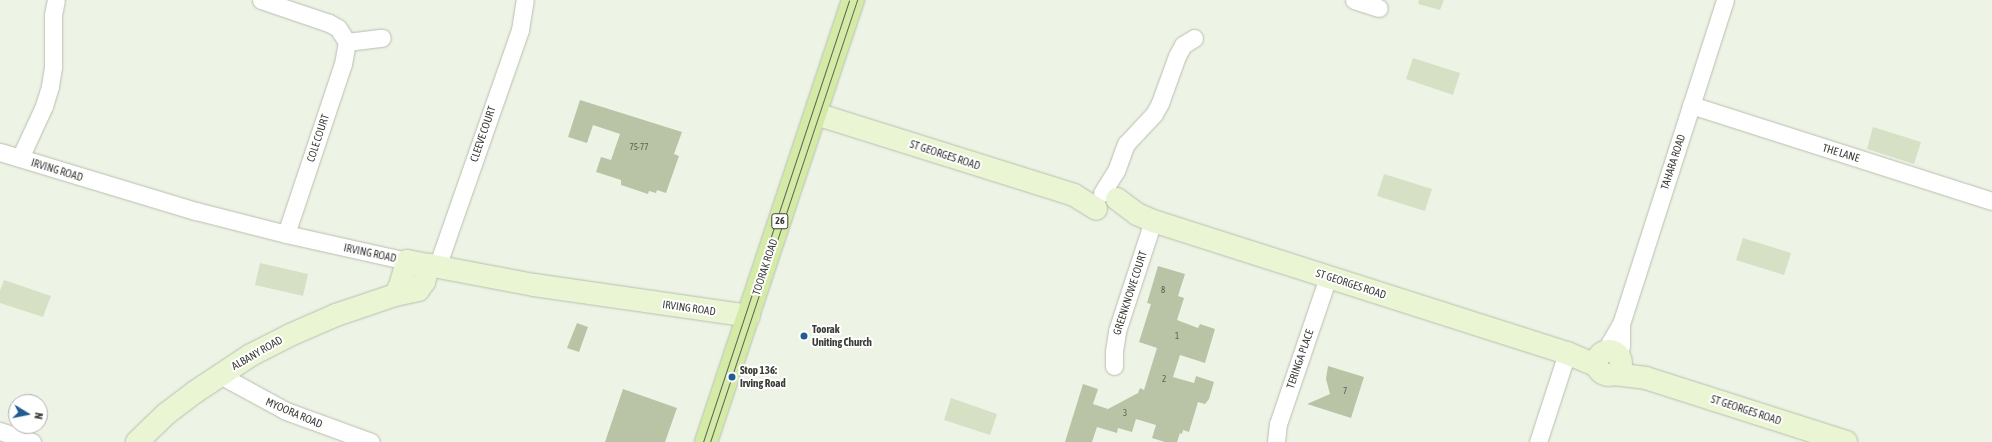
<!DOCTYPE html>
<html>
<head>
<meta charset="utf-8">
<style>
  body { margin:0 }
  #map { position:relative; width:1992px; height:442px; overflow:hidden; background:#eef4e5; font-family:"Asap Condensed",sans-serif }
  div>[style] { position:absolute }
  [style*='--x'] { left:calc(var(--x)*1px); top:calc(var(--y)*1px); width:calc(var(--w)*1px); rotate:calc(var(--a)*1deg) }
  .green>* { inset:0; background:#d5e0c4 }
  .building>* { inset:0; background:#b8c4a5 }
  .roads { filter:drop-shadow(0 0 1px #b8beaf) drop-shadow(0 0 1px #b8beaf) }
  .street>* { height:17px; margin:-8.5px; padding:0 8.5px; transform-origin:8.5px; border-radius:8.5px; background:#fff }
  .secondary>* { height:22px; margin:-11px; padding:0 11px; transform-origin:11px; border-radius:11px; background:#eaf5d3 }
  .secondary>.ring { margin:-11px; padding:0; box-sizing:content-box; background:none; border:22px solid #eaf5d3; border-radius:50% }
  .primary>* { height:22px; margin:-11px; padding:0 11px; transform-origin:11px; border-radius:11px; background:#d4eba6 }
  .tram>* { height:1px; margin:-0.5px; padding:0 0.5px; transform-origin:0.5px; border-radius:0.5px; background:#62655d }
  .dots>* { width:11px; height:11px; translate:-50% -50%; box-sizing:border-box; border:2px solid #fff; border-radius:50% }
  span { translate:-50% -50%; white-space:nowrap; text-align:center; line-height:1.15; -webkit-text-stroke:4px #fff; paint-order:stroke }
  .number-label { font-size:9px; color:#5a5f52 }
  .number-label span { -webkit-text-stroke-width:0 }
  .shield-label span { padding:1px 3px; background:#fff; border:1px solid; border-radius:3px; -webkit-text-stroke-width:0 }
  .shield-label { font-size:10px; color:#3b3d37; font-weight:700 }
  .street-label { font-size:11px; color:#3b3d37 }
  .poi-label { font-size:11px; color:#3b3d37; font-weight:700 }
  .left { translate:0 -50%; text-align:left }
  .north { position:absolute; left:8px; top:394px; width:40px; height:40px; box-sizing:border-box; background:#fff; border:1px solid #b1b1af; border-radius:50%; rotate:100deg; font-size:11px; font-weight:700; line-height:16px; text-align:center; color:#3b3d37 }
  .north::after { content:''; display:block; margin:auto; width:14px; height:18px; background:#235c93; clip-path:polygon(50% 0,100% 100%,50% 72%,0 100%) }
</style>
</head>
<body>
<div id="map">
  <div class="green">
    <div style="clip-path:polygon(1419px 0,1444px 0,1440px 10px,1418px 4px)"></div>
    <div style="clip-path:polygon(1413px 58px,1460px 73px,1453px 95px,1406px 79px)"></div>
    <div style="clip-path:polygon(1873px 127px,1921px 142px,1914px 164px,1867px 149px)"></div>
    <div style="clip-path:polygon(1384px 174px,1432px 189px,1425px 211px,1377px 196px)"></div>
    <div style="clip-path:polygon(1743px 238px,1791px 253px,1784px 275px,1736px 260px)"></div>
    <div style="clip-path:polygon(260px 263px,308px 274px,303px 296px,255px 285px)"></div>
    <div style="clip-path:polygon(4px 280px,51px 296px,43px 317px,0 303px,0 291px)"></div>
    <div style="clip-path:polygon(951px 398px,997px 414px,990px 435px,944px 420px)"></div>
  </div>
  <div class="building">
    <div style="clip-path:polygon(580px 100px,682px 132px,674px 154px,679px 156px,666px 193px,657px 190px,656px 193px,649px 191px,648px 194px,621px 185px,621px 180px,596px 172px,601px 157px,611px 160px,620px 134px,593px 125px,587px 143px,568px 137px)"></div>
    <div style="clip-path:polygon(1158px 266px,1185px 274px,1178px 296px,1184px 298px,1177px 320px,1198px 328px,1200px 324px,1215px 329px,1205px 363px,1180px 355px,1173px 377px,1194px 383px,1196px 376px,1214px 382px,1209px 399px,1205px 404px,1198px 402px,1189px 432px,1183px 430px,1182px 434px,1180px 433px,1177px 442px,1165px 442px,1152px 438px,1156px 425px,1136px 419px,1132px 432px,1118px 428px,1117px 433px,1097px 427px,1092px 442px,1065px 442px,1083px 384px,1098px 389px,1093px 404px,1108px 409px,1138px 393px,1140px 388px,1144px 390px,1157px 348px,1139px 342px,1151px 304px,1147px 303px)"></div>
    <div style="clip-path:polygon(577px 323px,588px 327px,579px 352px,567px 348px)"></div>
    <div style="clip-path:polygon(1328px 366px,1364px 377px,1351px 418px,1307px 404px,1330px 394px,1326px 379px)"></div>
    <div style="clip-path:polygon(623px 389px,677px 408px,665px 442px,605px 442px)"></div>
  </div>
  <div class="roads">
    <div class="street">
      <div style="--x:261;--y:0;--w:72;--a:18.7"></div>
      <div style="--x:329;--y:23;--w:10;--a:29"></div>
      <div style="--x:338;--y:28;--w:17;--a:57"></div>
      <div style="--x:1354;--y:0;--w:26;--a:18"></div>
      <div style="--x:1691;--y:105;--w:316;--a:17.7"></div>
      <div style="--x:0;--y:152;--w:205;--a:16.8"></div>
      <div style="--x:196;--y:211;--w:93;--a:14.3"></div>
      <div style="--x:286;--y:234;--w:124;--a:12.6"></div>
      <div style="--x:20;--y:158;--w:57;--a:-65.2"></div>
      <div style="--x:44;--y:106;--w:21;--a:-73"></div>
      <div style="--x:50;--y:86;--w:19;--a:-81"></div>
      <div style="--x:53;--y:67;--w:52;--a:-90"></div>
      <div style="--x:53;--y:15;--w:15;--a:-79"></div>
      <div style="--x:1102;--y:193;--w:26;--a:-58"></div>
      <div style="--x:1116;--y:171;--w:29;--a:-70"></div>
      <div style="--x:1126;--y:144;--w:41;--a:-47"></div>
      <div style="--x:1154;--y:114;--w:13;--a:-61"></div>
      <div style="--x:1160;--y:103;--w:50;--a:-70.1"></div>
      <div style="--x:1177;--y:56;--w:13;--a:-61"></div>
      <div style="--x:1183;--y:45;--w:13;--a:-32"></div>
      <div style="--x:286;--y:234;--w:179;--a:-71.5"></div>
      <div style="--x:343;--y:64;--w:22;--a:-80"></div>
      <div style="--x:347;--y:42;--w:35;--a:-7"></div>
      <div style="--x:437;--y:267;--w:251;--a:-70.7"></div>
      <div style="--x:520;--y:30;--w:30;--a:-81"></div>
      <div style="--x:1604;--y:353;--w:34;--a:-60"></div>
      <div style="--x:1621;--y:324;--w:340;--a:-72.2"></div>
      <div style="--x:1619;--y:357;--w:12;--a:-81"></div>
      <div style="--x:1621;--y:345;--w:21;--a:-90"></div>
      <div style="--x:1114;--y:366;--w:15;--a:-90"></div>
      <div style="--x:1114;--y:351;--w:20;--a:-81"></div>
      <div style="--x:1117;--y:331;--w:116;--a:-71.9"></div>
      <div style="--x:220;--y:375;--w:75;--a:28.6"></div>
      <div style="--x:286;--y:411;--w:90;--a:20"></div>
      <div style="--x:0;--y:431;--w:34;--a:19"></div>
      <div style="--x:1276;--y:442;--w:18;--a:-84"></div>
      <div style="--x:1278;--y:424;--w:155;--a:-71.2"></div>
      <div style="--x:1538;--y:442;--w:94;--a:-72"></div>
    </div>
    <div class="secondary">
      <div style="--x:816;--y:114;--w:270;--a:17.4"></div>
      <div style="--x:1074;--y:195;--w:26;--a:32"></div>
      <div style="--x:1117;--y:199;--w:25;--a:37"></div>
      <div style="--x:1137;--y:214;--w:17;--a:24"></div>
      <div style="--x:1153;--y:221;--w:435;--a:17.7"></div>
      <div style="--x:1567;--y:353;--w:33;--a:23"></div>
      <div style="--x:395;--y:295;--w:10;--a:-61"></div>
      <div style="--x:400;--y:286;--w:26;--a:-74"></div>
      <div style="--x:407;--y:261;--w:129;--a:10.7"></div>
      <div style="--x:534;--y:285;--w:217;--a:8.2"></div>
      <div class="ring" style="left:1597px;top:351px;width:2px;height:2px"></div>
      <div style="--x:1614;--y:374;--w:32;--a:7"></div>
      <div style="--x:1646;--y:378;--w:210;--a:17.7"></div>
      <div style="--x:137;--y:442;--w:40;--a:-44"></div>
      <div style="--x:166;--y:414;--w:36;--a:-37"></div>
      <div style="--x:195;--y:392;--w:67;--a:-33.5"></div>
      <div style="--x:251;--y:355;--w:44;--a:-27.1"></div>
      <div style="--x:290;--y:335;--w:50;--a:-23.5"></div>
      <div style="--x:336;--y:315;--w:62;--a:-18.7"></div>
      <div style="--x:395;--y:295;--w:24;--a:-12"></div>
      <div style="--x:418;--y:290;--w:10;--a:-53"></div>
      <div style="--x:424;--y:282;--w:18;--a:-74"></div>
    </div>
    <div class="primary">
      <div style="--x:706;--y:442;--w:466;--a:-71.6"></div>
    </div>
  </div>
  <div class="tram">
    <div style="--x:703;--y:442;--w:465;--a:-71.7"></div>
    <div style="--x:710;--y:442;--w:466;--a:-71.6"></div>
  </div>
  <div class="dots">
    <div style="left:804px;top:336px;background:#235c93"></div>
    <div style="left:732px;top:377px;background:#235c93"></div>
  </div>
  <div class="number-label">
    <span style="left:639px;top:147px">75-77</span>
    <span style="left:1163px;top:290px">8</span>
    <span style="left:1177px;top:336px">1</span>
    <span style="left:1164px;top:379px">2</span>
    <span style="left:1345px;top:391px">7</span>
    <span style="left:1125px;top:413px">3</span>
  </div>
  <div class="shield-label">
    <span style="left:780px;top:221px">26</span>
  </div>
  <div class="street-label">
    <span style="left:483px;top:134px;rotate:-71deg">CLEEVE COURT</span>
    <span style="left:318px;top:138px;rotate:-72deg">COLE COURT</span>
    <span style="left:1841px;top:153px;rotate:17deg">THE LANE</span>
    <span style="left:945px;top:155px;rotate:18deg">ST GEORGES ROAD</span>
    <span style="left:1673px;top:162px;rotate:-72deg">TAHARA ROAD</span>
    <span style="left:57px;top:170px;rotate:17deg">IRVING ROAD</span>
    <span style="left:370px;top:253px;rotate:12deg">IRVING ROAD</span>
    <span style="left:765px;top:267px;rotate:-72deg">TOORAK ROAD</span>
    <span style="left:1351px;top:284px;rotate:18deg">ST GEORGES ROAD</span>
    <span style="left:1130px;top:293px;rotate:-72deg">GREENKNOWE COURT</span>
    <span style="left:689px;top:308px;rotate:8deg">IRVING ROAD</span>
    <span style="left:257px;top:353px;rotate:-30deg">ALBANY ROAD</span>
    <span style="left:1300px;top:359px;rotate:-71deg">TERINGA PLACE</span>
    <span style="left:1746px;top:410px;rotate:18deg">ST GEORGES ROAD</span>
    <span style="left:294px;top:413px;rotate:23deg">MYOORA ROAD</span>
  </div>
  <div class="poi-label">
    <span class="left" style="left:812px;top:336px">Toorak<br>Uniting Church</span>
    <span class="left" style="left:740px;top:377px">Stop 136:<br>Irving Road</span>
  </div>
  <div class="north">N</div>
</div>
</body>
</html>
